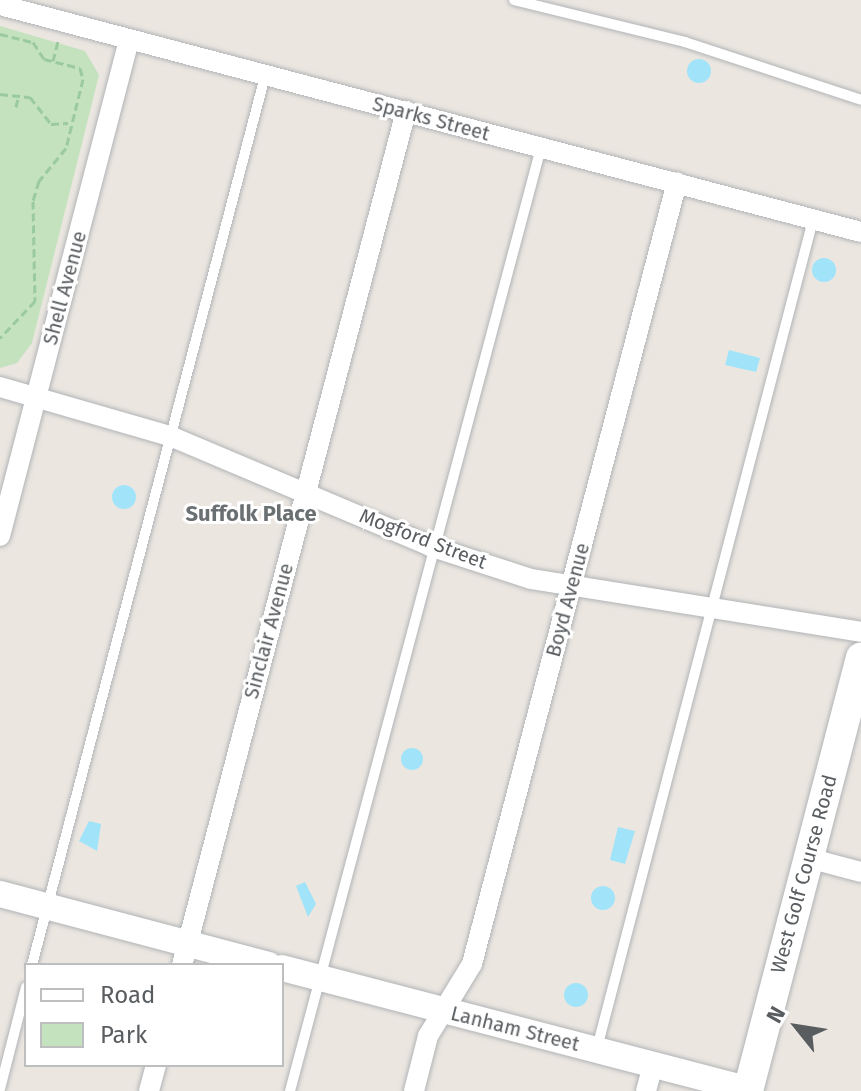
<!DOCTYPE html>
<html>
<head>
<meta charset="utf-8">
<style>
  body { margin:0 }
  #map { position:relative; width:861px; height:1091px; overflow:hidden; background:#ebe6e0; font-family:"Fira Sans",sans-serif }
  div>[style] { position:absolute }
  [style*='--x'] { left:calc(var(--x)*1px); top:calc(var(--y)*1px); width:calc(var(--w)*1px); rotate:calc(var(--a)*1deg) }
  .green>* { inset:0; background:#c4e2bd }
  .water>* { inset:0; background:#a1e4f9 }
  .round { border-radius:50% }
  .path>* { height:3px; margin-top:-1.5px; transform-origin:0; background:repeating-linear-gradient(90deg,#9bca9f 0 8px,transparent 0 12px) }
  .roads { filter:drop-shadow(0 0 2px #b1b4b7) drop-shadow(0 0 2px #b1b4b7) }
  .service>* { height:10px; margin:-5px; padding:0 5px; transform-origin:5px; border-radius:5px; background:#fff }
  .minor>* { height:20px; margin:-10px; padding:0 10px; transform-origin:10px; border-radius:10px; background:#fff }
  .tertiary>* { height:26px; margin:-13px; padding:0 13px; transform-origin:13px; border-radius:13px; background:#fff }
  .secondary>* { height:30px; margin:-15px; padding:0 15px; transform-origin:15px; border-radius:15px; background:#fff }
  span { translate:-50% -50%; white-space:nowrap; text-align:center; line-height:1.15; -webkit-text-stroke:6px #fff; paint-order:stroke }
  .street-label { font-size:20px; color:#595d60 }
  .neighbourhood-label { font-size:22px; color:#6a6f72; font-weight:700 }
  .legend { position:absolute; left:24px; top:963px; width:260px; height:104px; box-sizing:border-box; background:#fff; border:2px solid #bdbebf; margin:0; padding:10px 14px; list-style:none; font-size:24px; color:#595d60 }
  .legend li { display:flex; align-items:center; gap:16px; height:40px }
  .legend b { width:40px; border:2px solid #bdbebf }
  .north { position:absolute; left:757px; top:987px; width:80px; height:80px; -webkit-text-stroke:6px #fff; paint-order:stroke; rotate:300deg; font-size:22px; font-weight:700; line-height:32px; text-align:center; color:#595d60 }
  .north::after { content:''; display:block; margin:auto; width:28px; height:36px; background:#595d60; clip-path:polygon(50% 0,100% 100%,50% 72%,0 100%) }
</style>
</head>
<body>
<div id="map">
  <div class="green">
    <div style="clip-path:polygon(0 26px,85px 51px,99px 75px,32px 343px,17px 363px,0 368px)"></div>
  </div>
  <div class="water">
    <div class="round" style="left:687px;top:59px;width:24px;height:24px"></div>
    <div class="round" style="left:812px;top:258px;width:24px;height:24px"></div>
    <div style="clip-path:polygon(729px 350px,760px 358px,756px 372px,725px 365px)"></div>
    <div class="round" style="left:112px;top:485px;width:24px;height:24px"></div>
    <div class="round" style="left:401px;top:748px;width:22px;height:22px"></div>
    <div style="clip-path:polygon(89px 821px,101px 824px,97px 851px,79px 841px)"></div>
    <div style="clip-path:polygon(618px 827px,635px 831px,625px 864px,610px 860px)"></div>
    <div style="clip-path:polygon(305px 882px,316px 904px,308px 917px,296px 886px)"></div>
    <div class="round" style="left:591px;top:886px;width:24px;height:24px"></div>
    <div class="round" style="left:564px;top:983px;width:24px;height:24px"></div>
  </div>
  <div class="path">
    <div style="--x:0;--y:34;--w:34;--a:14"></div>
    <div style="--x:33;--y:42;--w:20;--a:57"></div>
    <div style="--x:44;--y:59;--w:37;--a:14"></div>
    <div style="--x:80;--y:68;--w:11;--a:75"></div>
    <div style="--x:83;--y:79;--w:71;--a:103.8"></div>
    <div style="--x:66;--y:148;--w:43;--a:129.3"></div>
    <div style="--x:39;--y:181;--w:21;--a:107"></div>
    <div style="--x:33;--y:201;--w:100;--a:88.9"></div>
    <div style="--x:35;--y:301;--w:51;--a:133.4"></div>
    <div style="--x:53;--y:61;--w:21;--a:-76"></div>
    <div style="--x:0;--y:94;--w:30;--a:6"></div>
    <div style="--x:30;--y:97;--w:34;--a:52"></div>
    <div style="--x:51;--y:124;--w:17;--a:-3"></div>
    <div style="--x:16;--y:107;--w:13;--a:-77"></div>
  </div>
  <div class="roads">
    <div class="service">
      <div style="--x:514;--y:0;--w:176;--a:13.8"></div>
      <div style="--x:685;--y:42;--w:185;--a:18.2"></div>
      <div style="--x:32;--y:965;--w:919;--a:-75.31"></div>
      <div style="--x:597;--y:1048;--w:856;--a:-75.38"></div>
      <div style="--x:0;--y:1089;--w:105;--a:-75.7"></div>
      <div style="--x:290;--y:1091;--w:976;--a:-75.1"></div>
    </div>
    <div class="minor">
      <div style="--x:0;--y:5;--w:890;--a:14.77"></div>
      <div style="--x:0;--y:387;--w:177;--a:16.1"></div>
      <div style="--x:170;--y:436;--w:282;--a:22.9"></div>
      <div style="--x:430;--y:546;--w:106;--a:18.1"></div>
      <div style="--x:531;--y:579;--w:334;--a:9.1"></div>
      <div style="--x:0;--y:536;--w:513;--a:-75.42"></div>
      <div style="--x:808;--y:858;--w:55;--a:14.8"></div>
      <div style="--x:182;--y:965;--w:883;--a:-75.3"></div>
      <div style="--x:149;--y:1091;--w:27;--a:-75"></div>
      <div style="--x:414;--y:1091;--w:57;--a:-75.7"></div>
      <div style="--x:428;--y:1036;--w:84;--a:-58.6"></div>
      <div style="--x:472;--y:964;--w:808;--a:-75.31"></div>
      <div style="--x:646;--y:1091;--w:28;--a:-75"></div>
    </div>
    <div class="tertiary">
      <div style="--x:0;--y:894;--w:278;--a:14.8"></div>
      <div style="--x:282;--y:968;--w:481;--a:14.6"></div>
    </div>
    <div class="secondary">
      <div style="--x:748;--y:1091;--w:448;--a:-75.4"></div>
    </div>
  </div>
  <div class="street-label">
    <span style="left:431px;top:119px;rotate:15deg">Sparks Street</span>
    <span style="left:65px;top:288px;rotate:-75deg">Shell Avenue</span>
    <span style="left:423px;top:539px;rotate:21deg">Mogford Street</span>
    <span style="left:568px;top:600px;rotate:-75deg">Boyd Avenue</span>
    <span style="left:269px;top:631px;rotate:-75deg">Sinclair Avenue</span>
    <span style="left:804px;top:874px;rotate:-75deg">West Golf Course Road</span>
    <span style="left:515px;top:1029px;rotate:14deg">Lanham Street</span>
  </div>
  <div class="neighbourhood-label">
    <span style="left:251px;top:514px">Suffolk Place</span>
  </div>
  <ul class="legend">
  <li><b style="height:10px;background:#fff"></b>Road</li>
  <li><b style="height:22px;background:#c4e2bd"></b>Park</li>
  </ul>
  <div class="north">N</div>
</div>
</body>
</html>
